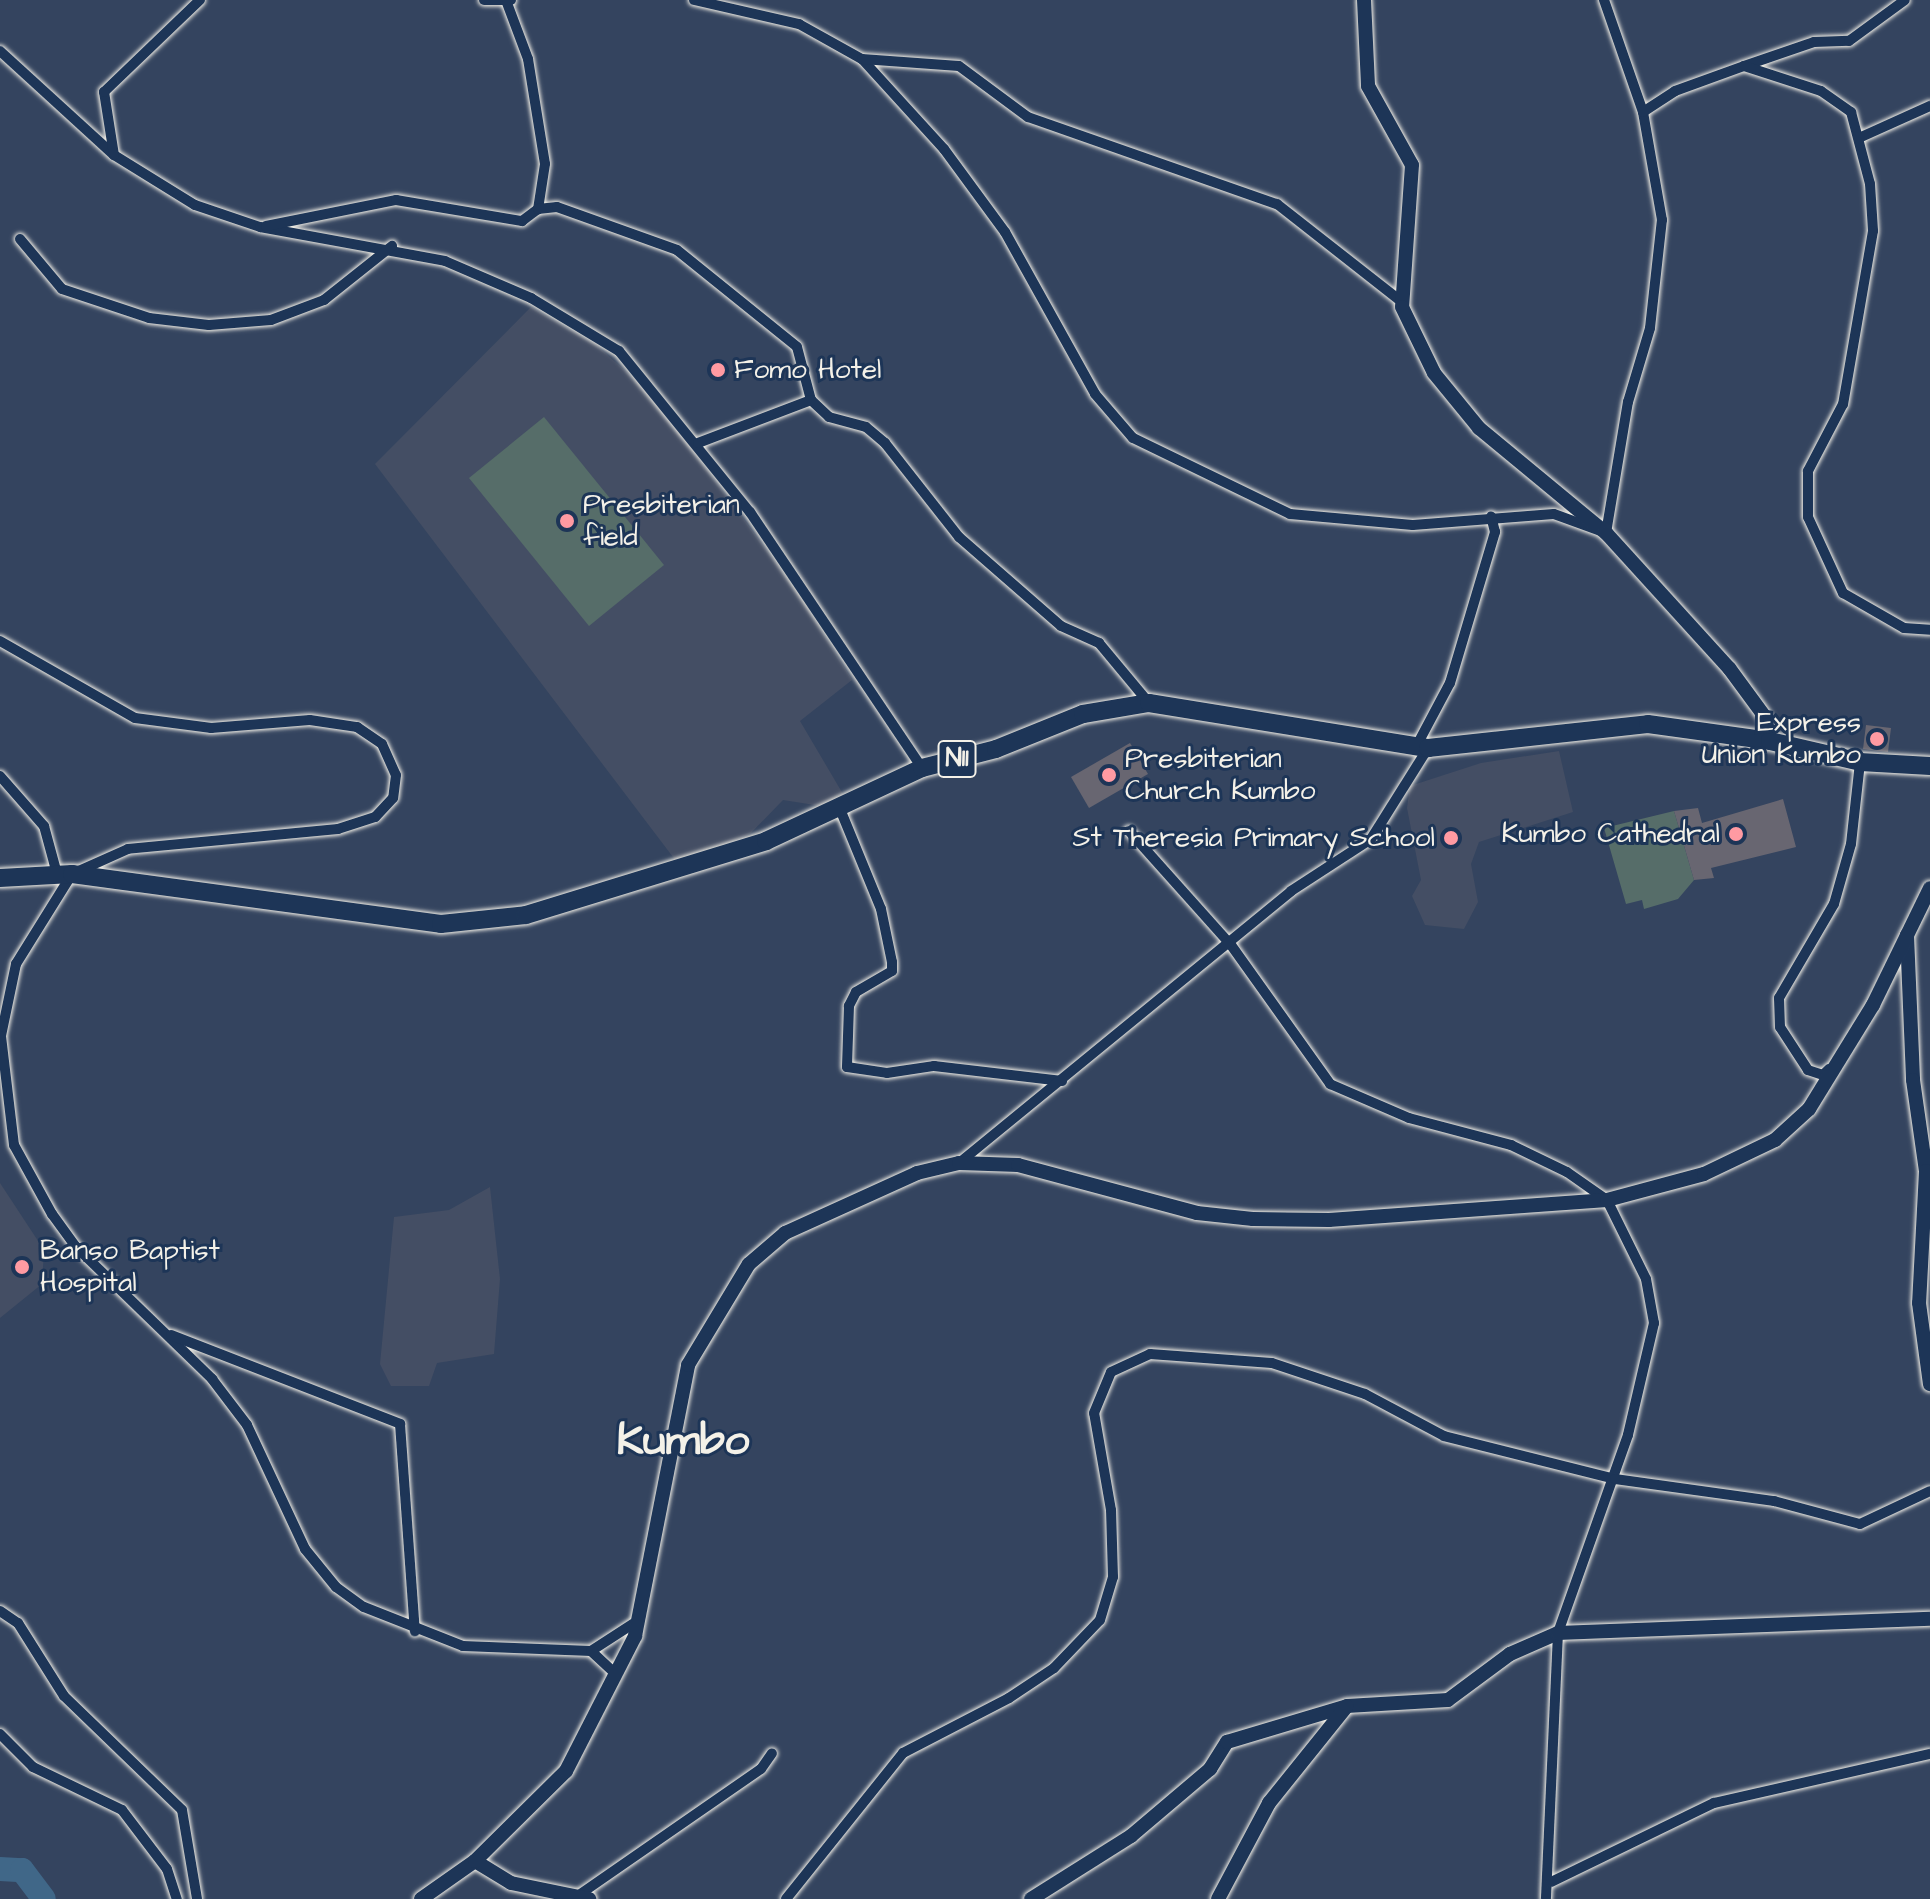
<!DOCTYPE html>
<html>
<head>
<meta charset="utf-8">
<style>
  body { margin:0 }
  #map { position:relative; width:1930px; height:1899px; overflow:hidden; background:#34445f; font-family:"Architects Daughter",sans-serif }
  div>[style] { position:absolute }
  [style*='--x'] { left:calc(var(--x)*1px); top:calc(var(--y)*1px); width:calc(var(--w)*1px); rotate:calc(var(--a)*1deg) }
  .built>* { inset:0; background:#444e64 }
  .green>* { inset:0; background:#566d69 }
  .river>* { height:24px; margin:-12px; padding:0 12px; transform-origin:12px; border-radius:12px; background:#406788 }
  .building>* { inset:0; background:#686671 }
  .roads { filter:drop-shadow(0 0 2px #f4f1e8) drop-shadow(0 0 2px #f4f1e8) }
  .street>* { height:10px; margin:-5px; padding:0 5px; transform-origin:5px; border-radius:5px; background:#1d3557 }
  .secondary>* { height:14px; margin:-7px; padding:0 7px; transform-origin:7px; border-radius:7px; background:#1d3557 }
  .highway>* { height:18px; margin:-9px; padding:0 9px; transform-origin:9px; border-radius:9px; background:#1d3557 }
  .dots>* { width:22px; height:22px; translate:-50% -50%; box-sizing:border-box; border:4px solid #1d3557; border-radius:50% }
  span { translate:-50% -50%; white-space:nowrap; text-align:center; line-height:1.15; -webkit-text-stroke:6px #1d3557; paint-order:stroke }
  .shield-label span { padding:2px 6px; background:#1d3557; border:2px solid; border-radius:6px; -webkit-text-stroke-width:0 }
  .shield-label { font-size:26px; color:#f4f1e8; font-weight:700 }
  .poi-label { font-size:28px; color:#f4f1e8 }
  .left { translate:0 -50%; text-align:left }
  .right { translate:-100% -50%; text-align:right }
  .town-label { font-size:44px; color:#f4f1e8; font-weight:700 }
</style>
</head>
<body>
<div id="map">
  <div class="built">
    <div style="clip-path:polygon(531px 307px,595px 344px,649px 392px,797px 591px,852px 680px,800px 721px,843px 794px,821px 806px,783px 800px,751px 833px,679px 865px,375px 464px)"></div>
    <div style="clip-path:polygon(1559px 751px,1573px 812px,1479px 842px,1471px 864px,1478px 902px,1464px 929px,1425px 925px,1412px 896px,1421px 880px,1407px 808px,1410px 786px,1481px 763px)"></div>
    <div style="clip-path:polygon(0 1183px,44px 1250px,42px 1284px,0 1318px)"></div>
    <div style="clip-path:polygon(490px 1187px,500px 1279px,494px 1354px,437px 1363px,429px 1386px,391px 1386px,380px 1364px,394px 1217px,449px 1210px)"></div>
  </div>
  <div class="green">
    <div style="clip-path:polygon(544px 417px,664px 565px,589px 626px,469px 478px)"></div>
    <div style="clip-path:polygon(1674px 811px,1694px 880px,1678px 899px,1644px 909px,1642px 900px,1626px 904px,1604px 828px)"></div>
  </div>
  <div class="river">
    <div style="--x:0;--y:1869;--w:22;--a:3"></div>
    <div style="--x:22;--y:1870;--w:36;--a:53"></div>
  </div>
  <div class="building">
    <div style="clip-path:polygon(1866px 725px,1891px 728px,1888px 752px,1863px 749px)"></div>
    <div style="clip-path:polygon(1130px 743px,1148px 774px,1089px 808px,1071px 777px)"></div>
    <div style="clip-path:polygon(1783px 799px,1796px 847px,1711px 868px,1714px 878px,1694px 880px,1674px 811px,1698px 808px,1702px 823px)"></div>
  </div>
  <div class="roads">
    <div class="street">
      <div style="--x:484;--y:0;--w:27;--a:0"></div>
      <div style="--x:694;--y:0;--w:108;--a:12.9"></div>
      <div style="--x:799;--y:24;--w:72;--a:29.1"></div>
      <div style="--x:862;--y:59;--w:122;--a:47.7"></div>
      <div style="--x:944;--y:149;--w:103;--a:53.7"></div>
      <div style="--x:1005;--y:232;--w:185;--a:60.9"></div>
      <div style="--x:1095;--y:394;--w:58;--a:49.2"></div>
      <div style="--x:1133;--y:438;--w:174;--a:25.8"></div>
      <div style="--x:1290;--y:514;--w:123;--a:5.1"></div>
      <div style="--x:1413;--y:525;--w:141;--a:-4.5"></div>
      <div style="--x:1554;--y:514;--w:55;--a:20.1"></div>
      <div style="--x:1606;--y:533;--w:133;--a:-80.5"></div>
      <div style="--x:1628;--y:402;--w:77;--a:-73.4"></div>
      <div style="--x:1650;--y:328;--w:109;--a:-83.7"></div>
      <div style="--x:1662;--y:220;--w:110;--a:-100"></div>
      <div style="--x:1643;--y:112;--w:119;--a:-109.2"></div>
      <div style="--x:507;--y:3;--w:60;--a:69.4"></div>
      <div style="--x:528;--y:59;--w:106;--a:80.8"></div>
      <div style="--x:545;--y:164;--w:46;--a:98.8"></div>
      <div style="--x:0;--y:51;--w:154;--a:42.4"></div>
      <div style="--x:114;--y:155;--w:95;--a:31.7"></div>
      <div style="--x:195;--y:205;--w:69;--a:18.7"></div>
      <div style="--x:260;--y:227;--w:188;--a:10.4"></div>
      <div style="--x:445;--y:261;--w:94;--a:23.3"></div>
      <div style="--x:531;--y:298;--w:103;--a:31.1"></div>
      <div style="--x:619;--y:351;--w:208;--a:50.9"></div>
      <div style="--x:750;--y:512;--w:308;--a:56.1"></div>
      <div style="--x:862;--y:59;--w:97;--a:4.1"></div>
      <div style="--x:959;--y:66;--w:86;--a:36.5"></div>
      <div style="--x:1028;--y:117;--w:264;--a:19.3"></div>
      <div style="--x:1277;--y:204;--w:159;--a:38.1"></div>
      <div style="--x:1744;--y:66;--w:74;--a:-18.9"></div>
      <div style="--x:1814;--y:42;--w:35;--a:-2"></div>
      <div style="--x:1849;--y:41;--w:69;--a:-36.2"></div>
      <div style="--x:1643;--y:112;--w:38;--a:-33"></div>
      <div style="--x:1675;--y:91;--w:73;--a:-19.9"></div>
      <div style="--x:1744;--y:66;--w:81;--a:18"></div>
      <div style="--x:1821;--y:91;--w:37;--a:35"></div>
      <div style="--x:1851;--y:112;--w:74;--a:75.2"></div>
      <div style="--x:1870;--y:184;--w:47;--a:86.3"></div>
      <div style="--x:1873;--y:231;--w:176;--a:99.8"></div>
      <div style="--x:1843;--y:404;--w:76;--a:117.6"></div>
      <div style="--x:1808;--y:471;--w:46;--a:90"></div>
      <div style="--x:1808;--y:517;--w:84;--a:65.3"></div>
      <div style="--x:1843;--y:593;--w:70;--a:29.8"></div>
      <div style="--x:1904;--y:628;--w:26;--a:4"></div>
      <div style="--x:1859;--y:138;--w:78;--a:-24.3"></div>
      <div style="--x:114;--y:155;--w:64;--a:-99"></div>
      <div style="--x:104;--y:92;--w:133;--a:-43.8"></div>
      <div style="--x:266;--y:226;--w:133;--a:-11.3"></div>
      <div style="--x:396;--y:200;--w:128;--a:9.5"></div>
      <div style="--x:522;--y:221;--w:20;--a:-37"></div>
      <div style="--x:538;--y:209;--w:19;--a:-6"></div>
      <div style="--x:557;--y:207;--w:127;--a:19.7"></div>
      <div style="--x:677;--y:250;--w:154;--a:38.9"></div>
      <div style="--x:797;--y:347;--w:55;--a:75.2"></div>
      <div style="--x:811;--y:400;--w:25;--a:43"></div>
      <div style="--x:829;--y:417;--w:38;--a:15"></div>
      <div style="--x:866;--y:427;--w:25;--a:40"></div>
      <div style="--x:885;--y:443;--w:120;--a:51.8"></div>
      <div style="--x:959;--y:537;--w:135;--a:41.1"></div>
      <div style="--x:1061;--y:626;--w:42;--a:24.1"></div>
      <div style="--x:1099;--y:643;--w:78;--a:50.2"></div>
      <div style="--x:20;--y:239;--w:65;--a:50"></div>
      <div style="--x:62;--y:289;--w:92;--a:18.4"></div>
      <div style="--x:149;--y:318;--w:60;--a:6.7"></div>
      <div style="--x:209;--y:325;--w:62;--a:-4.6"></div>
      <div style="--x:271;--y:320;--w:57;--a:-20.7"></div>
      <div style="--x:324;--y:300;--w:87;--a:-38.5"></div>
      <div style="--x:698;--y:443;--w:121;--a:-20.8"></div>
      <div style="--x:0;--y:641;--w:155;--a:29.7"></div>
      <div style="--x:135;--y:718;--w:77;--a:7.5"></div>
      <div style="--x:211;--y:728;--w:99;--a:-4.6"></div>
      <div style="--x:310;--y:720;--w:48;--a:8.5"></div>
      <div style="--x:357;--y:727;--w:30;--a:34"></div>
      <div style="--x:382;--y:744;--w:34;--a:66"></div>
      <div style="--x:396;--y:775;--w:23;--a:97"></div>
      <div style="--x:393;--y:798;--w:26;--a:133"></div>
      <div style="--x:375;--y:817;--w:39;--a:162"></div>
      <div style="--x:338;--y:829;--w:211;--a:174.6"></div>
      <div style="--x:128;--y:849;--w:61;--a:155.9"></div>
      <div style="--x:72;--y:874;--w:106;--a:121.9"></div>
      <div style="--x:16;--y:964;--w:74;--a:101.8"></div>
      <div style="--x:1;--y:1036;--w:110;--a:83.2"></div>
      <div style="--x:14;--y:1145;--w:79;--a:61.2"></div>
      <div style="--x:52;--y:1214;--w:41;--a:54"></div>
      <div style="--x:76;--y:1247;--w:190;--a:44.1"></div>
      <div style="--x:212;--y:1379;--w:58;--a:52.7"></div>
      <div style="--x:247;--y:1425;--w:137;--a:64.9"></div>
      <div style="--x:305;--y:1549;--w:49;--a:50.8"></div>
      <div style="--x:336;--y:1587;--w:34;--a:36"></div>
      <div style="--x:364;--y:1607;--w:106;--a:21.5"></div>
      <div style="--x:463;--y:1646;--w:128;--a:2.2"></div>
      <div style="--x:591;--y:1651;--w:57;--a:-32.9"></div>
      <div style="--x:1417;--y:745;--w:70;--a:-62"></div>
      <div style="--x:1450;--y:683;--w:158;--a:-73.4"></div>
      <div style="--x:1495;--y:532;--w:16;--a:-104"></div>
      <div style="--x:0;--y:776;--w:67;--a:48.7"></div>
      <div style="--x:44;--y:826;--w:50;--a:74.8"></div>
      <div style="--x:840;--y:809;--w:108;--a:67.7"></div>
      <div style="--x:881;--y:909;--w:54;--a:78.3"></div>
      <div style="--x:892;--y:962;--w:9;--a:90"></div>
      <div style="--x:892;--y:971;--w:42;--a:149.7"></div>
      <div style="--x:856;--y:992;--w:16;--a:117"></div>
      <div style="--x:849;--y:1006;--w:61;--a:91.9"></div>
      <div style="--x:847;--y:1067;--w:40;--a:8.5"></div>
      <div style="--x:887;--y:1073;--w:48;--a:-8.5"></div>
      <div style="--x:934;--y:1066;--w:129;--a:6.7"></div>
      <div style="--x:1129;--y:831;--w:153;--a:48.2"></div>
      <div style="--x:1231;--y:945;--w:171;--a:54.5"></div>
      <div style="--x:1330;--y:1084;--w:86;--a:23.3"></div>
      <div style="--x:1409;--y:1118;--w:106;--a:14.8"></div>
      <div style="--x:1511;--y:1145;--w:62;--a:25.7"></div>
      <div style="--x:1567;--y:1172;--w:49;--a:35"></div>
      <div style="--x:1607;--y:1200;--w:88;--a:63.7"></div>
      <div style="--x:1646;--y:1279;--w:45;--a:79.7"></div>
      <div style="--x:1654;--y:1323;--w:115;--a:103.1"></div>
      <div style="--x:1628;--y:1435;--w:210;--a:109.5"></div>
      <div style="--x:1558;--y:1633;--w:266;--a:92.6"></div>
      <div style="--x:1829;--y:1069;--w:8;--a:135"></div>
      <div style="--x:1823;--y:1075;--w:16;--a:-162"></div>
      <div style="--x:1808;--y:1070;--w:51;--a:-123.1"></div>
      <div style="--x:1780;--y:1027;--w:29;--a:-92"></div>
      <div style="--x:1779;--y:998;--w:109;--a:-59.7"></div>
      <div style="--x:1834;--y:904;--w:62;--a:-74.2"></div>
      <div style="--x:1851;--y:844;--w:82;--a:-83.7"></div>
      <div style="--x:959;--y:1163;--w:429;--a:-39.3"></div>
      <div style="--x:1291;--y:891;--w:95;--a:-33"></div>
      <div style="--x:1371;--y:839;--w:107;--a:-57.9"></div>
      <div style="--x:171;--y:1335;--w:246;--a:21.2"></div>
      <div style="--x:400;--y:1424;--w:208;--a:85.9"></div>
      <div style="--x:0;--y:1611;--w:22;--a:34"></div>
      <div style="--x:18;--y:1623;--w:86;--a:57.8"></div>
      <div style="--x:64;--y:1696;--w:164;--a:44"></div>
      <div style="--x:182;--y:1810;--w:90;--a:80.4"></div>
      <div style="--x:591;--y:1651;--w:34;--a:43"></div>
      <div style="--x:0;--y:1734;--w:47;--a:45"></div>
      <div style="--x:33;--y:1767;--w:99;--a:25.8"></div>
      <div style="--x:122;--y:1810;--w:74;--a:52.7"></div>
      <div style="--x:167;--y:1869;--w:32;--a:72"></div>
      <div style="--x:1551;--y:1882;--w:181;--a:-25.9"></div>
      <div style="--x:1714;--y:1803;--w:221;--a:-12.8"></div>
      <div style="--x:576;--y:1897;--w:225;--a:-34.7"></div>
      <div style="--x:761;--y:1769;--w:19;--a:-55"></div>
      <div style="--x:786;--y:1899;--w:187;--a:-51.3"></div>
      <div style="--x:903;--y:1753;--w:119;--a:-27.4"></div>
      <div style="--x:1009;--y:1698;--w:54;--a:-33.7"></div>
      <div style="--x:1054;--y:1668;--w:66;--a:-46.2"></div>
      <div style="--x:1100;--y:1620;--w:45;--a:-73.2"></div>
      <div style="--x:1113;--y:1577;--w:67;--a:-91.7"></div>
      <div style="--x:1111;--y:1510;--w:98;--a:-99.9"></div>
      <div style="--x:1094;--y:1413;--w:44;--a:-67.5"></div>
      <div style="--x:1111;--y:1372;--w:43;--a:-24.8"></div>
      <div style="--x:1150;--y:1354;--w:122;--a:4.2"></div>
      <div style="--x:1272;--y:1363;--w:98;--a:18.4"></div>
      <div style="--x:1365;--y:1394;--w:89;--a:28"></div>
      <div style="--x:1444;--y:1436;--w:176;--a:14.1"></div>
      <div style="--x:1615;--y:1479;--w:161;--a:7.9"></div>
      <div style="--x:1774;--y:1501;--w:89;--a:15"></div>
      <div style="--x:1860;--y:1524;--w:77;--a:-25.2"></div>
    </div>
    <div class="secondary">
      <div style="--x:1364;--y:0;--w:86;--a:87.3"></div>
      <div style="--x:1368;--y:86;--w:90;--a:60.9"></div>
      <div style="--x:1412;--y:165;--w:142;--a:94"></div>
      <div style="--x:1402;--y:307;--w:73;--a:64.1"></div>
      <div style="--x:1434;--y:373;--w:71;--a:50.7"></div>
      <div style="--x:1479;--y:428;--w:165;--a:39.6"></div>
      <div style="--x:1606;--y:533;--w:183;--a:47.7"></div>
      <div style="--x:1729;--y:668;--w:61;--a:53.7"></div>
      <div style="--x:1765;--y:717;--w:25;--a:78"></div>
      <div style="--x:1907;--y:935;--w:145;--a:87.6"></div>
      <div style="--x:1913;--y:1080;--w:92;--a:81.9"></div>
      <div style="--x:1926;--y:1171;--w:132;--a:93"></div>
      <div style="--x:1919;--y:1303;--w:82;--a:82.3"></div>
      <div style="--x:475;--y:1861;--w:42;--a:31.4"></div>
      <div style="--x:511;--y:1883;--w:80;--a:11.6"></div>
      <div style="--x:421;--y:1899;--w:66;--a:-35.1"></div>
      <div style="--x:475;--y:1861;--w:128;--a:-44.7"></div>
      <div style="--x:566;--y:1771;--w:152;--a:-62.9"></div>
      <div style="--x:635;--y:1636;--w:276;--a:-78.9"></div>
      <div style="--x:688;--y:1365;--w:118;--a:-58.9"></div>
      <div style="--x:749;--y:1264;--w:48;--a:-40.7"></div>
      <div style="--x:785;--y:1233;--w:145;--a:-24.4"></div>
      <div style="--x:917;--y:1173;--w:43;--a:-13.4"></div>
      <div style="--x:959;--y:1163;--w:59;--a:1.9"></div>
      <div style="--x:1018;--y:1165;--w:185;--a:15"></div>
      <div style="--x:1197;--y:1213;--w:56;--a:6.1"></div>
      <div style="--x:1253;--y:1219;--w:76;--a:0.8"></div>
      <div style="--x:1329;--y:1220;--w:279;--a:-4.1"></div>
      <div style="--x:1607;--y:1200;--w:100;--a:-15"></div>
      <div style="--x:1704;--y:1174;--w:79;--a:-25.6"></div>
      <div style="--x:1775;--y:1140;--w:46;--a:-42.4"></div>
      <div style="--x:1809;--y:1109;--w:122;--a:-58.4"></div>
      <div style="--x:1873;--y:1005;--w:130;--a:-64"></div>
      <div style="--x:1031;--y:1899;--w:118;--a:-32.2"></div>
      <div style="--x:1131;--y:1836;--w:104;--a:-40.3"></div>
      <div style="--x:1210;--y:1769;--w:32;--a:-58"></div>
      <div style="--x:1227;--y:1742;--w:125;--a:-16.7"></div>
      <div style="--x:1347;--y:1706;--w:101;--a:-3.4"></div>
      <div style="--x:1448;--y:1700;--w:77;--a:-36.6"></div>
      <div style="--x:1510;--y:1654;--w:52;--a:-23.6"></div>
      <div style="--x:1558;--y:1633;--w:372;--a:-2.2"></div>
      <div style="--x:1218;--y:1899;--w:109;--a:-62"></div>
      <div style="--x:1269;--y:1803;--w:124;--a:-51.2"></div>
    </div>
    <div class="highway">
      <div style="--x:0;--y:878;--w:72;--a:-3.2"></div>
      <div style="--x:72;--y:874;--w:372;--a:7.7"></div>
      <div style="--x:441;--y:924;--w:85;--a:-6"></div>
      <div style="--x:526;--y:915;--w:251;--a:-17.1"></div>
      <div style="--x:766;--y:841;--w:172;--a:-25.1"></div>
      <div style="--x:922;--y:768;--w:76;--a:-14.4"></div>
      <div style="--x:996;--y:749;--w:94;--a:-21.9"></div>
      <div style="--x:1083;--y:714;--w:67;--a:-9.5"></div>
      <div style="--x:1149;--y:703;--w:283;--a:9.2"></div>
      <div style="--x:1428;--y:748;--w:221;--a:-6.2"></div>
      <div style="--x:1648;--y:724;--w:123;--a:7.9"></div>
      <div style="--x:1770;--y:741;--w:92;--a:13.1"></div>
      <div style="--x:1860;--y:762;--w:70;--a:3.3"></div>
    </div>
  </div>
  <div class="dots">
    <div style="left:718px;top:370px;background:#ff9aa2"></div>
    <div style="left:567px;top:521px;background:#ff9aa2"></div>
    <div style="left:1877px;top:739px;background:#ff9aa2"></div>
    <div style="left:1109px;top:775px;background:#ff9aa2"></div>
    <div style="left:1736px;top:834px;background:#ff9aa2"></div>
    <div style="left:1451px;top:838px;background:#ff9aa2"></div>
    <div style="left:22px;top:1267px;background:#ff9aa2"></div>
  </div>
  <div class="shield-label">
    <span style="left:957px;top:759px">N11</span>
  </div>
  <div class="poi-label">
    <span class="left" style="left:734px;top:370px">Fomo Hotel</span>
    <span class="left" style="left:583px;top:521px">Presbiterian<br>field</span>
    <span class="right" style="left:1861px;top:739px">Express<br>Union Kumbo</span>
    <span class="left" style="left:1125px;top:775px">Presbiterian<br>Church Kumbo</span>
    <span class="right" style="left:1720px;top:834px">Kumbo Cathedral</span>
    <span class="right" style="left:1435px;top:838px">St Theresia Primary School</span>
    <span class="left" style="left:40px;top:1267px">Banso Baptist<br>Hospital</span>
  </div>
  <div class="town-label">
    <span style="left:683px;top:1442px">Kumbo</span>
  </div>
</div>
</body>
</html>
